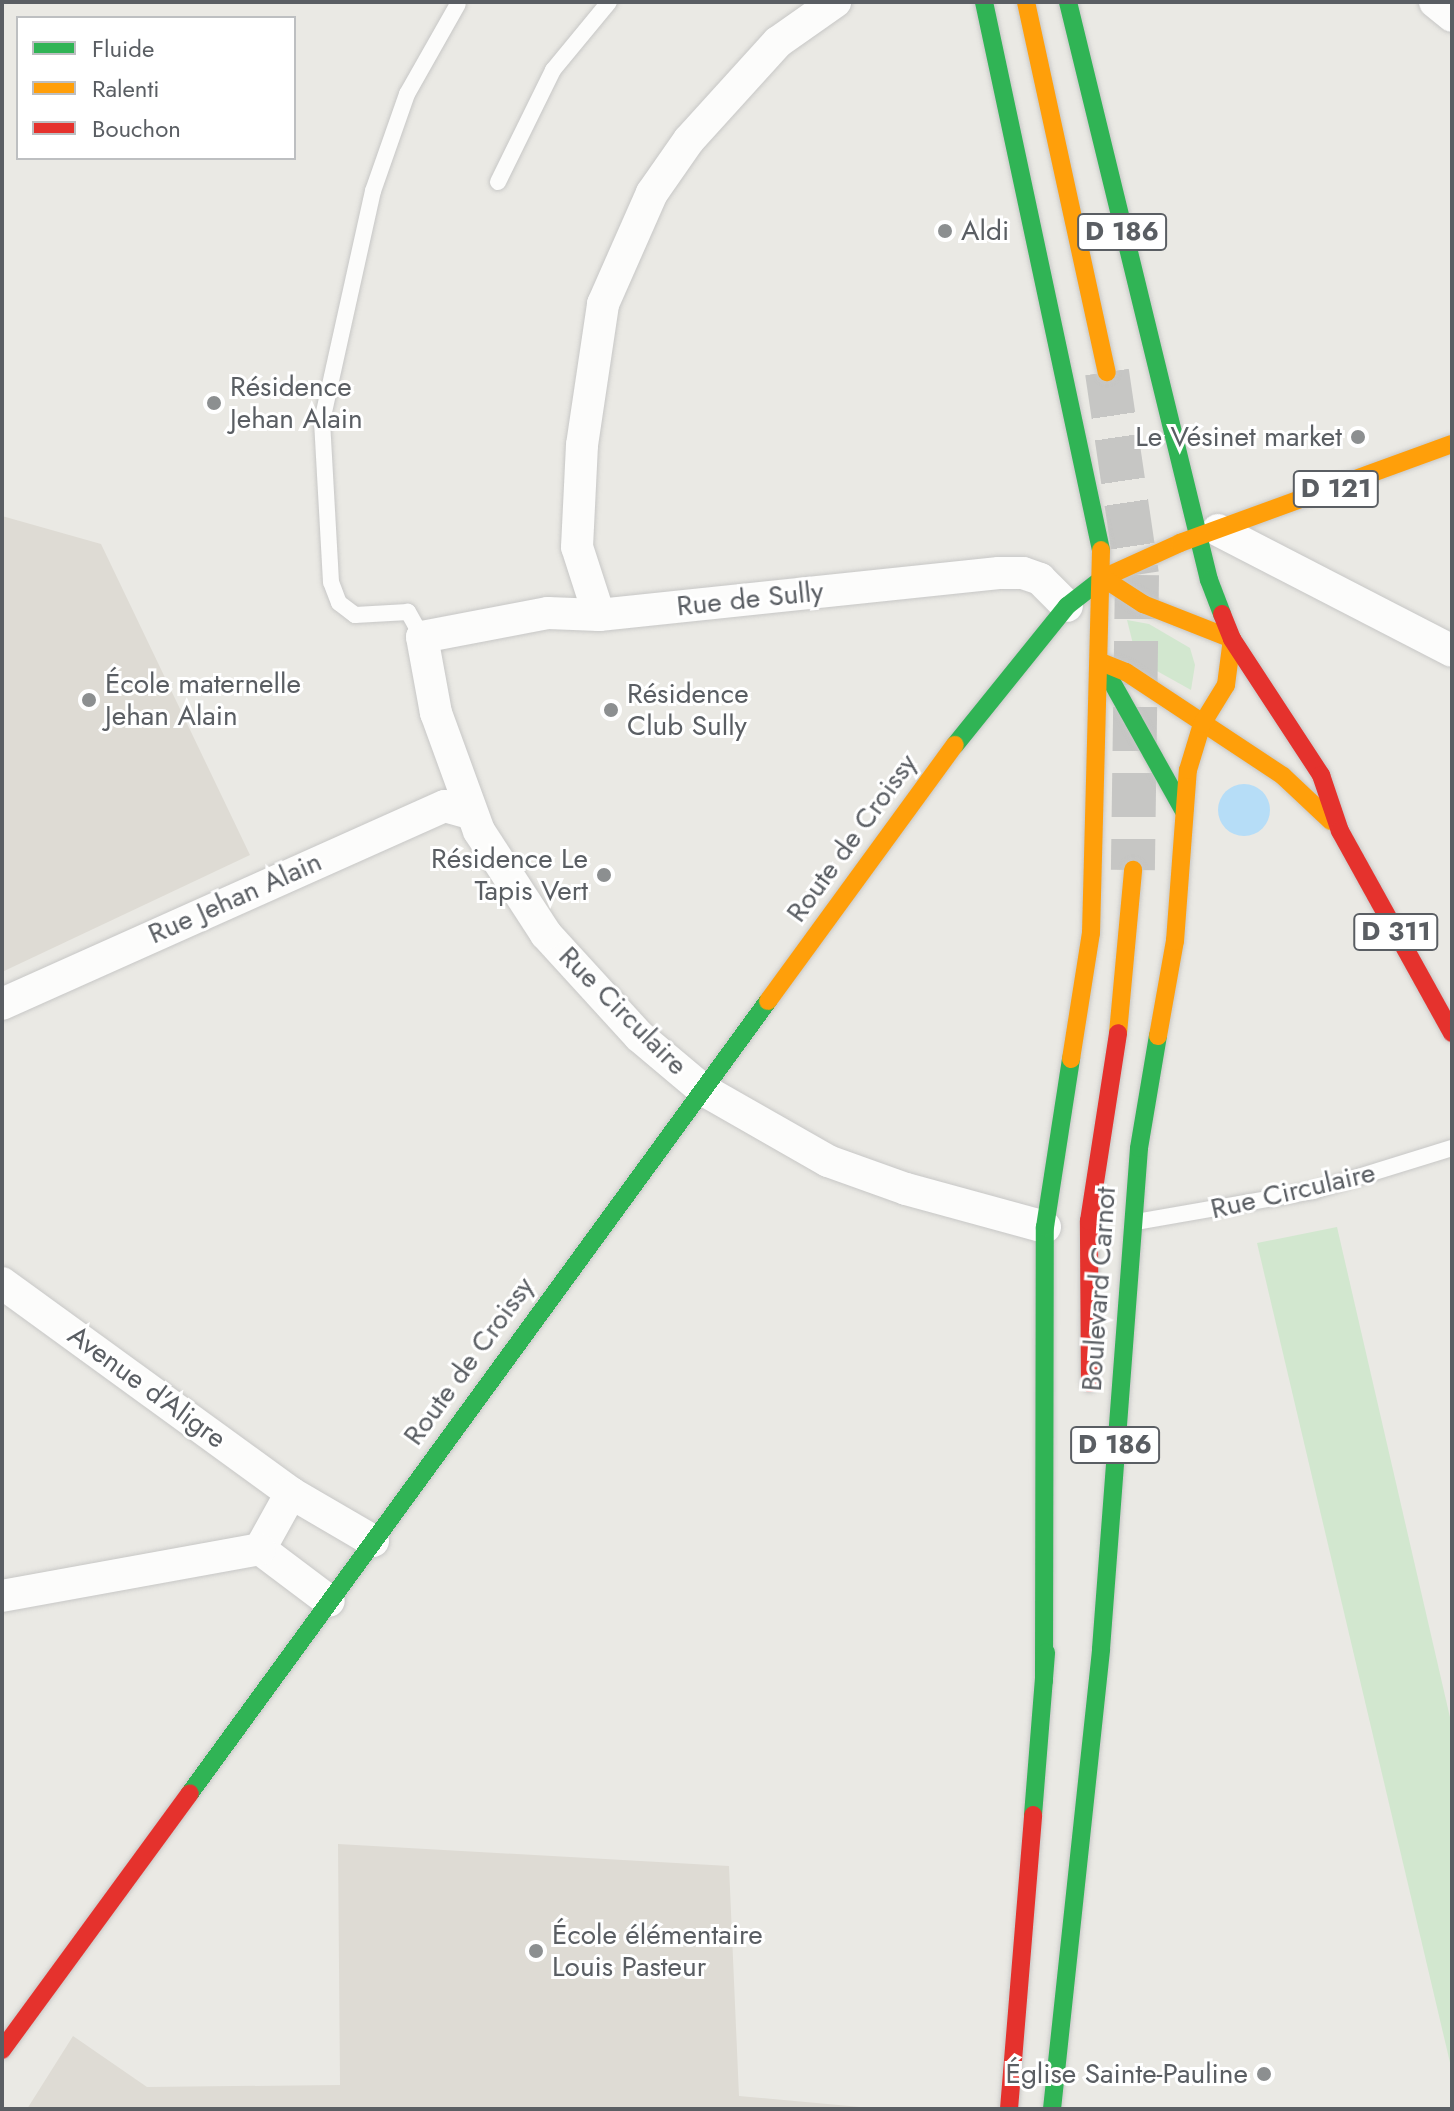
<!DOCTYPE html>
<html>
<head>
<meta charset="utf-8">
<style>
  body { margin:0 }
  #map { position:relative; width:1454px; height:2111px; overflow:hidden; background:#eae9e4; font-family:Jost,sans-serif }
  div>[style] { position:absolute }
  [style*='--x'] { left:calc(var(--x)*1px); top:calc(var(--y)*1px); width:calc(var(--w)*1px); rotate:calc(var(--a)*1deg) }
  .education>* { inset:0; background:#dedbd4 }
  .green>* { inset:0; background:#d2e7cf }
  .water>* { inset:0; background:#b6ddf7 }
  .round { border-radius:50% }
  .primary-tunnel>* { height:44px; margin-top:-22px; transform-origin:0; background:repeating-linear-gradient(90deg,#c6c6c4 0 44px,transparent 0 66px) }
  .roads { filter:drop-shadow(0 0 2px #c7c7c6) drop-shadow(0 0 2px #c7c7c6) }
  .lane>* { height:16px; margin:-8px; padding:0 8px; transform-origin:8px; border-radius:8px; background:#fcfcfb }
  .street>* { height:32px; margin:-16px; padding:0 16px; transform-origin:16px; border-radius:16px; background:#fcfcfb }
  .fast>* { height:18px; margin:-9px; padding:0 9px; transform-origin:9px; border-radius:9px; background:#30b455 }
  .slow>* { height:18px; margin:-9px; padding:0 9px; transform-origin:9px; border-radius:9px; background:#ff9f0a }
  .jam>* { height:18px; margin:-9px; padding:0 9px; transform-origin:9px; border-radius:9px; background:#e5322d }
  .dots>* { width:22px; height:22px; translate:-50% -50%; box-sizing:border-box; border:4px solid #fff; border-radius:50% }
  span { translate:-50% -50%; white-space:nowrap; text-align:center; line-height:1.15; -webkit-text-stroke:6px #fff; paint-order:stroke }
  .shield-label span { padding:2px 6px; background:#fff; border:2px solid; border-radius:6px; -webkit-text-stroke-width:0 }
  .shield-label { font-size:26px; color:#5a5e63; font-weight:700 }
  .poi-label { font-size:28px; color:#5a5e63 }
  .left { translate:0 -50%; text-align:left }
  .right { translate:-100% -50%; text-align:right }
  .street-label { font-size:28px; color:#5a5e63 }
  .frame { position:absolute; inset:0; border:4px solid #5a5e63; pointer-events:none }
  .legend { position:absolute; left:16px; top:16px; width:280px; height:144px; box-sizing:border-box; background:#fff; border:2px solid #bdbfc1; margin:0; padding:10px 14px; list-style:none; font-size:24px; color:#5a5e63 }
  .legend li { display:flex; align-items:center; gap:16px; height:40px }
  .legend b { width:40px; border:2px solid #bdbfc1 }
</style>
</head>
<body>
<div id="map">
  <div class="education">
    <div style="clip-path:polygon(2px 516px,101px 544px,250px 855px,2px 972px)"></div>
    <div style="clip-path:polygon(338px 1844px,729px 1866px,739px 2096px,882px 2109px,27px 2109px,73px 2036px,147px 2087px,340px 2085px)"></div>
  </div>
  <div class="green">
    <div style="clip-path:polygon(1127px 620px,1149px 624px,1190px 648px,1195px 665px,1191px 690px,1148px 666px,1133px 644px)"></div>
    <div style="clip-path:polygon(1337px 1227px,1452px 1726px,1452px 2071px,1257px 1243px)"></div>
  </div>
  <div class="water">
    <div class="round" style="left:1218px;top:784px;width:52px;height:52px"></div>
  </div>
  <div class="primary-tunnel">
    <div style="--x:1107;--y:372;--w:205;--a:81.6"></div>
    <div style="--x:1137;--y:575;--w:295;--a:90.8"></div>
  </div>
  <div class="roads">
    <div class="lane">
      <div style="--x:498;--y:182;--w:125;--a:-63.8"></div>
      <div style="--x:553;--y:70;--w:88;--a:-50.5"></div>
      <div style="--x:422;--y:637;--w:29;--a:-119"></div>
      <div style="--x:408;--y:612;--w:53;--a:176.8"></div>
      <div style="--x:355;--y:615;--w:20;--a:-143"></div>
      <div style="--x:339;--y:603;--w:22;--a:-111"></div>
      <div style="--x:331;--y:582;--w:161;--a:-93.2"></div>
      <div style="--x:322;--y:421;--w:236;--a:-77.5"></div>
      <div style="--x:373;--y:191;--w:103;--a:-70.7"></div>
      <div style="--x:407;--y:94;--w:103;--a:-60.5"></div>
      <div style="--x:1136;--y:1222;--w:180;--a:-9.9"></div>
      <div style="--x:1313;--y:1191;--w:145;--a:-17.2"></div>
    </div>
    <div class="street">
      <div style="--x:1435;--y:2;--w:22;--a:39"></div>
      <div style="--x:1218;--y:530;--w:263;--a:27.3"></div>
      <div style="--x:599;--y:615;--w:71;--a:-107.9"></div>
      <div style="--x:577;--y:547;--w:102;--a:-87.2"></div>
      <div style="--x:582;--y:445;--w:143;--a:-81.5"></div>
      <div style="--x:603;--y:304;--w:121;--a:-66.2"></div>
      <div style="--x:652;--y:193;--w:65;--a:-55.1"></div>
      <div style="--x:689;--y:140;--w:132;--a:-47.8"></div>
      <div style="--x:778;--y:42;--w:70;--a:-35.1"></div>
      <div style="--x:2;--y:1004;--w:485;--a:-24.1"></div>
      <div style="--x:445;--y:806;--w:26;--a:16"></div>
      <div style="--x:1045;--y:1227;--w:144;--a:-164.7"></div>
      <div style="--x:906;--y:1189;--w:83;--a:-160.3"></div>
      <div style="--x:828;--y:1161;--w:145;--a:-150.3"></div>
      <div style="--x:702;--y:1089;--w:82;--a:-139.9"></div>
      <div style="--x:639;--y:1036;--w:138;--a:-132.4"></div>
      <div style="--x:546;--y:934;--w:123;--a:-123"></div>
      <div style="--x:479;--y:831;--w:126;--a:-110"></div>
      <div style="--x:436;--y:713;--w:77;--a:-100.4"></div>
      <div style="--x:422;--y:637;--w:128;--a:-10.8"></div>
      <div style="--x:548;--y:613;--w:51;--a:2.2"></div>
      <div style="--x:599;--y:615;--w:402;--a:-6"></div>
      <div style="--x:999;--y:573;--w:24;--a:0"></div>
      <div style="--x:1023;--y:573;--w:18;--a:19"></div>
      <div style="--x:1040;--y:579;--w:38;--a:45"></div>
      <div style="--x:2;--y:1283;--w:357;--a:36"></div>
      <div style="--x:291;--y:1493;--w:95;--a:30.3"></div>
      <div style="--x:291;--y:1493;--w:64;--a:119"></div>
      <div style="--x:260;--y:1549;--w:86;--a:37"></div>
      <div style="--x:2;--y:1596;--w:262;--a:-10.3"></div>
    </div>
    <div class="fast">
      <div style="--x:984;--y:2;--w:560;--a:77.95"></div>
      <div style="--x:1068;--y:2;--w:595;--a:76.29"></div>
      <div style="--x:1209;--y:580;--w:36;--a:69"></div>
      <div style="--x:1104;--y:668;--w:164;--a:60.8"></div>
      <div style="--x:955;--y:745;--w:179;--a:-51.1"></div>
      <div style="--x:1067;--y:606;--w:46;--a:-37.9"></div>
      <div style="--x:1044;--y:1681;--w:454;--a:-89.9"></div>
      <div style="--x:1045;--y:1227;--w:170;--a:-81.2"></div>
      <div style="--x:190;--y:1793;--w:980;--a:-53.88"></div>
      <div style="--x:1033;--y:1815;--w:163;--a:-85.4"></div>
      <div style="--x:1052;--y:2109;--w:463;--a:-83.9"></div>
      <div style="--x:1101;--y:1649;--w:502;--a:-85.66"></div>
      <div style="--x:1139;--y:1148;--w:114;--a:-80.4"></div>
    </div>
    <div class="slow">
      <div style="--x:1026;--y:2;--w:379;--a:77.7"></div>
      <div style="--x:1103;--y:578;--w:85;--a:-24.4"></div>
      <div style="--x:1180;--y:543;--w:289;--a:-20"></div>
      <div style="--x:1103;--y:578;--w:48;--a:33"></div>
      <div style="--x:1143;--y:604;--w:96;--a:21.5"></div>
      <div style="--x:1101;--y:662;--w:27;--a:22"></div>
      <div style="--x:1126;--y:672;--w:188;--a:33.5"></div>
      <div style="--x:1283;--y:776;--w:66;--a:43.2"></div>
      <div style="--x:768;--y:1001;--w:317;--a:-53.9"></div>
      <div style="--x:1118;--y:1033;--w:164;--a:-84.7"></div>
      <div style="--x:1158;--y:1036;--w:97;--a:-79.9"></div>
      <div style="--x:1175;--y:941;--w:171;--a:-85.7"></div>
      <div style="--x:1188;--y:770;--w:48;--a:-73.1"></div>
      <div style="--x:1202;--y:724;--w:46;--a:-58.4"></div>
      <div style="--x:1226;--y:685;--w:46;--a:-82.6"></div>
      <div style="--x:1071;--y:1059;--w:128;--a:-81"></div>
      <div style="--x:1091;--y:933;--w:383;--a:-88.5"></div>
    </div>
    <div class="jam">
      <div style="--x:1222;--y:614;--w:27;--a:68"></div>
      <div style="--x:1232;--y:639;--w:163;--a:56.8"></div>
      <div style="--x:1321;--y:775;--w:59;--a:71.3"></div>
      <div style="--x:1340;--y:831;--w:231;--a:61"></div>
      <div style="--x:1090;--y:1383;--w:162;--a:-90.4"></div>
      <div style="--x:1089;--y:1221;--w:190;--a:-81.2"></div>
      <div style="--x:2;--y:2050;--w:318;--a:-53.8"></div>
      <div style="--x:1009;--y:2109;--w:295;--a:-85.3"></div>
    </div>
  </div>
  <div class="dots">
    <div style="left:945px;top:231px;background:#8c8f90"></div>
    <div style="left:214px;top:403px;background:#8c8f90"></div>
    <div style="left:1358px;top:437px;background:#8c8f90"></div>
    <div style="left:89px;top:700px;background:#8c8f90"></div>
    <div style="left:611px;top:710px;background:#8c8f90"></div>
    <div style="left:604px;top:875px;background:#8c8f90"></div>
    <div style="left:536px;top:1951px;background:#8c8f90"></div>
    <div style="left:1264px;top:2074px;background:#8c8f90"></div>
  </div>
  <div class="shield-label">
    <span style="left:1122px;top:232px">D 186</span>
    <span style="left:1336px;top:489px">D 121</span>
    <span style="left:1396px;top:932px">D 311</span>
    <span style="left:1115px;top:1445px">D 186</span>
  </div>
  <div class="poi-label">
    <span class="left" style="left:961px;top:231px">Aldi</span>
    <span class="left" style="left:230px;top:403px">Résidence<br>Jehan Alain</span>
    <span class="right" style="left:1342px;top:437px">Le Vésinet market</span>
    <span class="left" style="left:105px;top:700px">École maternelle<br>Jehan Alain</span>
    <span class="left" style="left:627px;top:710px">Résidence<br>Club Sully</span>
    <span class="right" style="left:588px;top:875px">Résidence Le<br>Tapis Vert</span>
    <span class="left" style="left:552px;top:1951px">École élémentaire<br>Louis Pasteur</span>
    <span class="right" style="left:1248px;top:2074px">Église Sainte-Pauline</span>
  </div>
  <div class="street-label">
    <span style="left:750px;top:599px;rotate:-6deg">Rue de Sully</span>
    <span style="left:852px;top:838px;rotate:-54deg">Route de Croissy</span>
    <span style="left:235px;top:898px;rotate:-24deg">Rue Jehan Alain</span>
    <span style="left:623px;top:1011px;rotate:45deg">Rue Circulaire</span>
    <span style="left:1293px;top:1191px;rotate:-13deg">Rue Circulaire</span>
    <span style="left:1099px;top:1289px;rotate:-86deg">Boulevard Carnot</span>
    <span style="left:469px;top:1361px;rotate:-54deg">Route de Croissy</span>
    <span style="left:147px;top:1387px;rotate:36deg">Avenue d'Aligre</span>
  </div>
  <div class="frame"></div>
  <ul class="legend">
  <li><b style="height:10px;background:#30b455"></b>Fluide</li>
  <li><b style="height:10px;background:#ff9f0a"></b>Ralenti</li>
  <li><b style="height:10px;background:#e5322d"></b>Bouchon</li>
  </ul>
</div>
</body>
</html>
